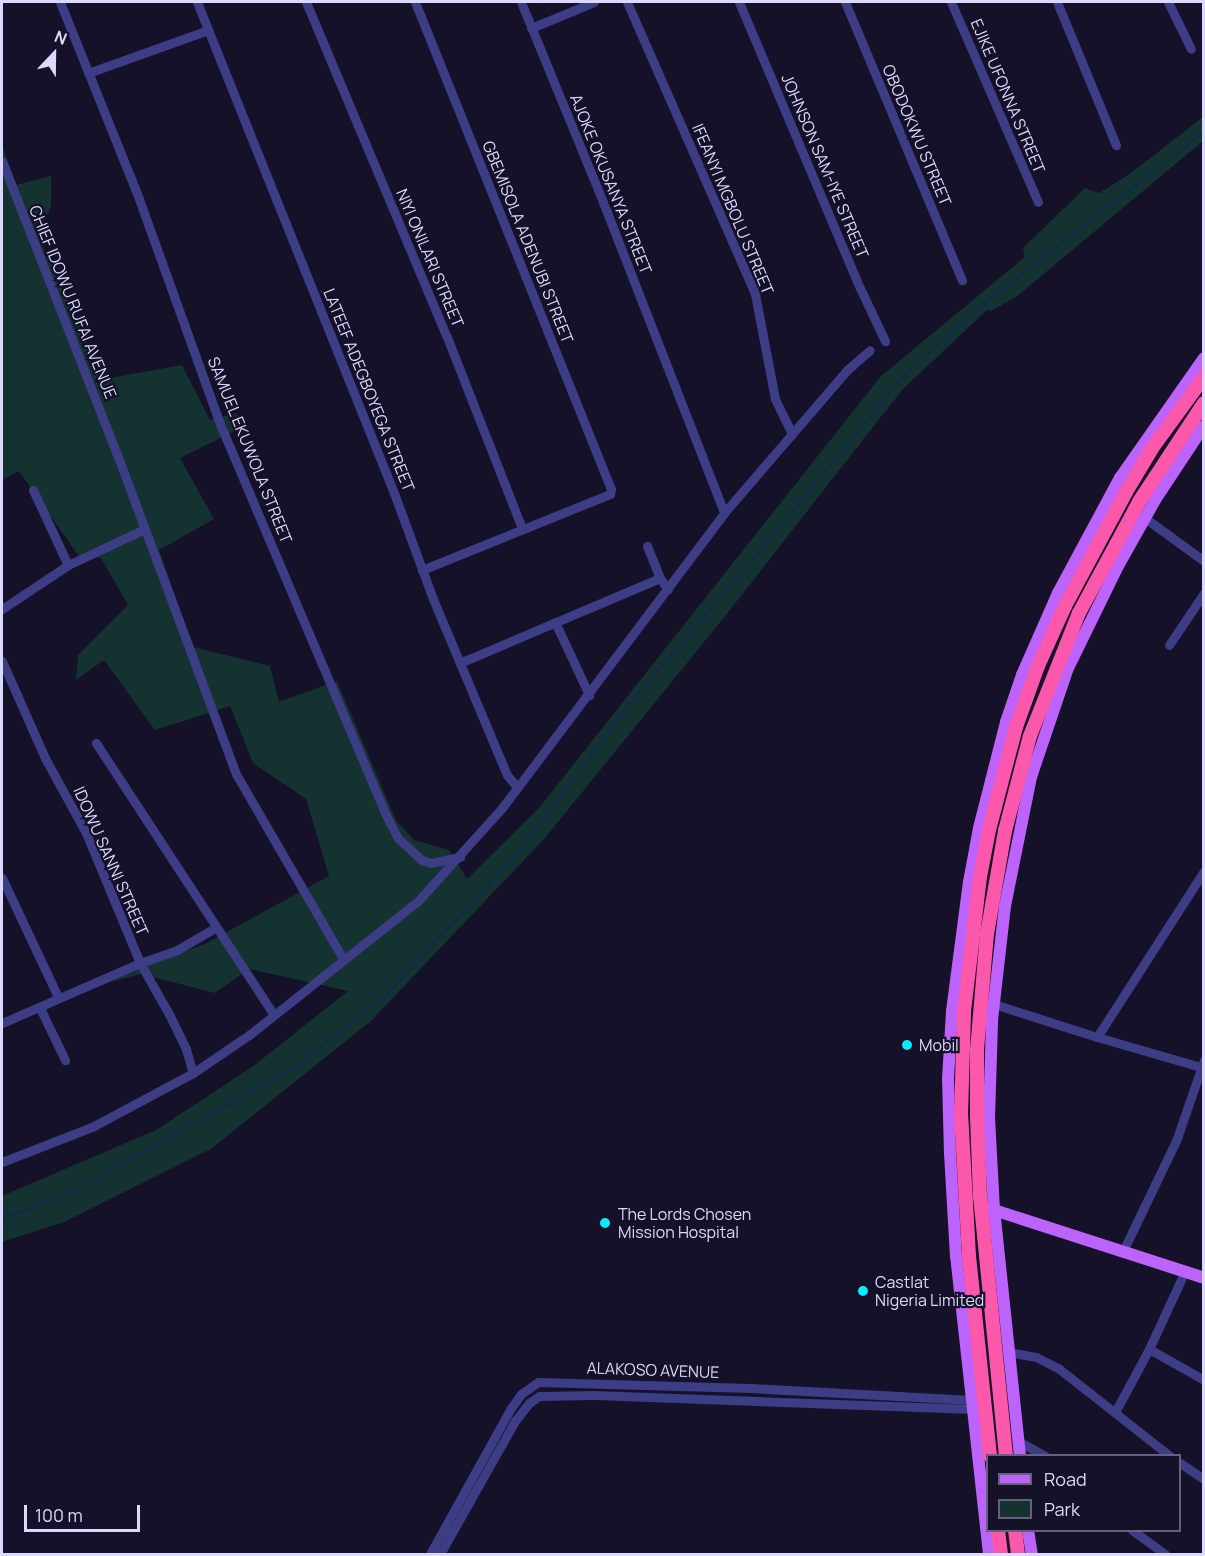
<!DOCTYPE html>
<html>
<head>
<meta charset="utf-8">
<style>
  body { margin:0 }
  #map { position:relative; width:1205px; height:1556px; overflow:hidden; background:#141128; font-family:Manrope,sans-serif }
  div>[style] { position:absolute }
  [style*='--x'] { left:calc(var(--x)*1px); top:calc(var(--y)*1px); width:calc(var(--w)*1px); rotate:calc(var(--a)*1deg) }
  .green>* { inset:0; background:#143230 }
  .stream>* { height:2px; margin:-1px; padding:0 1px; transform-origin:1px; border-radius:1px; background:#10294d }
  .minor>* { height:9px; margin:-4.5px; padding:0 4.5px; transform-origin:4.5px; border-radius:4.5px; background:#3d3d86 }
  .major>* { height:12px; margin:-6px; padding:0 6px; transform-origin:6px; border-radius:6px; background:#bc63fb }
  .highway>* { height:14px; margin:-7px; padding:0 7px; transform-origin:7px; border-radius:7px; background:#fb58ac }
  .dots>* { width:16px; height:16px; translate:-50% -50%; box-sizing:border-box; border:3px solid #141128; border-radius:50% }
  span { translate:-50% -50%; white-space:nowrap; text-align:center; line-height:1.15; -webkit-text-stroke:4.5px #141128; paint-order:stroke }
  .street-label { font-size:16px; color:#dcd9fe }
  .poi-label { font-size:16px; color:#dcd9fe }
  .left { translate:0 -50%; text-align:left }
  .frame { position:absolute; inset:0; border:3px solid #dcd9fe; pointer-events:none }
  .legend { position:absolute; left:986px; top:1454px; width:195px; height:78px; box-sizing:border-box; background:#141128; border:2px solid #64617e; margin:0; padding:8px 10px; list-style:none; font-size:18px; color:#dcd9fe }
  .legend li { display:flex; align-items:center; gap:12px; height:30px }
  .legend b { width:30px; border:2px solid #64617e }
  .north { position:absolute; left:24px; top:24px; width:60px; height:60px; -webkit-text-stroke:4px #141128; paint-order:stroke; rotate:22deg; font-size:16px; font-weight:700; line-height:24px; text-align:center; color:#dcd9fe }
  .north::after { content:''; display:block; margin:auto; width:21px; height:27px; background:#dcd9fe; clip-path:polygon(50% 0,100% 100%,50% 72%,0 100%) }
  .scale { position:absolute; left:24px; top:1505px; width:116px; height:27px; box-sizing:border-box; border:3px solid #dcd9fe; border-top:0; padding-left:8px; font-size:18px; line-height:21px; white-space:nowrap; color:#dcd9fe; -webkit-text-stroke:4px #141128; paint-order:stroke }
</style>
</head>
<body>
<div id="map">
  <div class="green">
    <div style="clip-path:polygon(1204px 116px,1203px 141px,1016px 297px,991px 311px,987px 310px,902px 390px,726px 615px,545px 838px,371px 1021px,211px 1149px,64px 1222px,2px 1242px,2px 1196px,156px 1130px,252px 1067px,348px 991px,249px 969px,215px 993px,141px 974px,71px 992px,205px 944px,329px 876px,306px 799px,253px 763px,230px 706px,155px 730px,104px 660px,76px 680px,78px 655px,128px 605px,101px 558px,78px 555px,19px 471px,2px 480px,2px 145px,16px 185px,51px 176px,51px 207px,37px 234px,104px 379px,182px 365px,210px 420px,237px 413px,239px 429px,180px 458px,214px 519px,159px 550px,193px 647px,270px 666px,279px 702px,337px 681px,396px 820px,414px 840px,449px 850px,467px 879px,539px 808px,881px 376px,1025px 257px,1023px 248px,1085px 188px,1099px 193px,1131px 173px)"></div>
  </div>
  <div class="stream">
    <div style="--x:2;--y:1218;--w:71;--a:-19.7"></div>
    <div style="--x:69;--y:1194;--w:257;--a:-29.2"></div>
    <div style="--x:293;--y:1069;--w:115;--a:-38.3"></div>
    <div style="--x:383;--y:998;--w:197;--a:-47.1"></div>
    <div style="--x:517;--y:854;--w:212;--a:-52.9"></div>
    <div style="--x:645;--y:685;--w:165;--a:-49.2"></div>
    <div style="--x:753;--y:560;--w:235;--a:-50.7"></div>
    <div style="--x:902;--y:378;--w:115;--a:-42.2"></div>
    <div style="--x:987;--y:301;--w:275;--a:-37.9"></div>
  </div>
  <div class="minor">
    <div style="--x:60;--y:2;--w:212;--a:68.1"></div>
    <div style="--x:139;--y:199;--w:239;--a:70.2"></div>
    <div style="--x:220;--y:424;--w:420;--a:67"></div>
    <div style="--x:384;--y:811;--w:30;--a:63"></div>
    <div style="--x:398;--y:838;--w:33;--a:43"></div>
    <div style="--x:422;--y:860;--w:9;--a:18"></div>
    <div style="--x:431;--y:863;--w:30;--a:-12"></div>
    <div style="--x:197;--y:2;--w:529;--a:68.14"></div>
    <div style="--x:394;--y:493;--w:113;--a:69.8"></div>
    <div style="--x:433;--y:599;--w:191;--a:67.2"></div>
    <div style="--x:507;--y:775;--w:16;--a:50"></div>
    <div style="--x:306;--y:2;--w:363;--a:67.2"></div>
    <div style="--x:447;--y:337;--w:205;--a:68.6"></div>
    <div style="--x:415;--y:2;--w:525;--a:68.08"></div>
    <div style="--x:611;--y:489;--w:5;--a:101"></div>
    <div style="--x:610;--y:494;--w:203;--a:158"></div>
    <div style="--x:521;--y:2;--w:216;--a:67.7"></div>
    <div style="--x:603;--y:202;--w:334;--a:68.7"></div>
    <div style="--x:627;--y:2;--w:319;--a:66.3"></div>
    <div style="--x:755;--y:294;--w:107;--a:79.2"></div>
    <div style="--x:775;--y:399;--w:39;--a:64"></div>
    <div style="--x:739;--y:2;--w:311;--a:67.1"></div>
    <div style="--x:860;--y:288;--w:59;--a:64.7"></div>
    <div style="--x:845;--y:2;--w:302;--a:67.2"></div>
    <div style="--x:951;--y:2;--w:218;--a:66.5"></div>
    <div style="--x:1057;--y:2;--w:155;--a:67.6"></div>
    <div style="--x:1168;--y:2;--w:52;--a:63.9"></div>
    <div style="--x:531;--y:28;--w:68;--a:-22.4"></div>
    <div style="--x:88;--y:73;--w:127;--a:-19.7"></div>
    <div style="--x:2;--y:161;--w:315;--a:68.6"></div>
    <div style="--x:117;--y:454;--w:341;--a:69.6"></div>
    <div style="--x:236;--y:774;--w:215;--a:59.9"></div>
    <div style="--x:33;--y:490;--w:83;--a:65"></div>
    <div style="--x:1145;--y:518;--w:73;--a:36.1"></div>
    <div style="--x:647;--y:546;--w:35;--a:68"></div>
    <div style="--x:2;--y:609;--w:79;--a:-33.7"></div>
    <div style="--x:68;--y:565;--w:85;--a:-25.1"></div>
    <div style="--x:555;--y:622;--w:81;--a:65"></div>
    <div style="--x:1169;--y:645;--w:63;--a:-56.1"></div>
    <div style="--x:2;--y:661;--w:106;--a:66.1"></div>
    <div style="--x:45;--y:758;--w:85;--a:61.3"></div>
    <div style="--x:86;--y:833;--w:141;--a:67.4"></div>
    <div style="--x:140;--y:963;--w:59;--a:60.4"></div>
    <div style="--x:169;--y:1014;--w:39;--a:64"></div>
    <div style="--x:186;--y:1049;--w:25;--a:74"></div>
    <div style="--x:462;--y:662;--w:215;--a:-23"></div>
    <div style="--x:660;--y:578;--w:14;--a:56"></div>
    <div style="--x:96;--y:743;--w:324;--a:56.8"></div>
    <div style="--x:2;--y:878;--w:132;--a:64.8"></div>
    <div style="--x:994;--y:1004;--w:108;--a:17.8"></div>
    <div style="--x:1097;--y:1037;--w:108;--a:16.1"></div>
    <div style="--x:40;--y:1008;--w:58;--a:64.3"></div>
    <div style="--x:2;--y:1023;--w:150;--a:-23.5"></div>
    <div style="--x:140;--y:963;--w:39;--a:-19"></div>
    <div style="--x:177;--y:950;--w:44;--a:-30.1"></div>
    <div style="--x:1097;--y:1037;--w:197;--a:-57.2"></div>
    <div style="--x:2;--y:1162;--w:97;--a:-21.3"></div>
    <div style="--x:92;--y:1127;--w:115;--a:-28.1"></div>
    <div style="--x:193;--y:1073;--w:68;--a:-34.2"></div>
    <div style="--x:249;--y:1035;--w:216;--a:-38.4"></div>
    <div style="--x:418;--y:901;--w:125;--a:-47.9"></div>
    <div style="--x:502;--y:808;--w:369;--a:-53"></div>
    <div style="--x:724;--y:513;--w:189;--a:-49.3"></div>
    <div style="--x:847;--y:370;--w:30;--a:-41"></div>
    <div style="--x:1123;--y:1251;--w:122;--a:-64.3"></div>
    <div style="--x:1176;--y:1141;--w:86;--a:-70.9"></div>
    <div style="--x:1149;--y:1349;--w:63;--a:29.4"></div>
    <div style="--x:1008;--y:1352;--w:28;--a:10"></div>
    <div style="--x:1036;--y:1357;--w:25;--a:27"></div>
    <div style="--x:1058;--y:1368;--w:142;--a:38.2"></div>
    <div style="--x:1115;--y:1412;--w:72;--a:-61.6"></div>
    <div style="--x:1149;--y:1349;--w:86;--a:-65.2"></div>
    <div style="--x:1018;--y:1441;--w:31;--a:29"></div>
    <div style="--x:1180;--y:1463;--w:29;--a:34"></div>
    <div style="--x:1132;--y:1530;--w:41;--a:36"></div>
    <div style="--x:430;--y:1554;--w:167;--a:-61"></div>
    <div style="--x:511;--y:1408;--w:17;--a:-54"></div>
    <div style="--x:521;--y:1394;--w:21;--a:-35"></div>
    <div style="--x:538;--y:1382;--w:212;--a:1.6"></div>
    <div style="--x:750;--y:1388;--w:222;--a:3.1"></div>
    <div style="--x:440;--y:1554;--w:153;--a:-60.6"></div>
    <div style="--x:515;--y:1421;--w:23;--a:-52"></div>
    <div style="--x:529;--y:1403;--w:12;--a:-35"></div>
    <div style="--x:539;--y:1396;--w:55;--a:-1"></div>
    <div style="--x:594;--y:1395;--w:379;--a:2.1"></div>
  </div>
  <div class="major">
    <div style="--x:994;--y:1210;--w:221;--a:17.9"></div>
    <div style="--x:1020;--y:1456;--w:247;--a:-96"></div>
    <div style="--x:994;--y:1210;--w:92;--a:-93.1"></div>
    <div style="--x:989;--y:1118;--w:98;--a:-88.2"></div>
    <div style="--x:992;--y:1020;--w:115;--a:-83.5"></div>
    <div style="--x:1005;--y:906;--w:132;--a:-78.6"></div>
    <div style="--x:1031;--y:777;--w:115;--a:-71.3"></div>
    <div style="--x:1068;--y:668;--w:114;--a:-63.9"></div>
    <div style="--x:1118;--y:566;--w:76;--a:-60.7"></div>
    <div style="--x:1155;--y:500;--w:89;--a:-56.5"></div>
    <div style="--x:1028;--y:1530;--w:24;--a:81"></div>
    <div style="--x:989;--y:1554;--w:299;--a:-96.3"></div>
    <div style="--x:956;--y:1257;--w:103;--a:-93.3"></div>
    <div style="--x:950;--y:1154;--w:75;--a:-91.5"></div>
    <div style="--x:948;--y:1079;--w:68;--a:-86.6"></div>
    <div style="--x:952;--y:1011;--w:130;--a:-82.5"></div>
    <div style="--x:969;--y:882;--w:55;--a:-79.5"></div>
    <div style="--x:979;--y:828;--w:109;--a:-75.7"></div>
    <div style="--x:1006;--y:722;--w:50;--a:-71.2"></div>
    <div style="--x:1022;--y:675;--w:90;--a:-66.3"></div>
    <div style="--x:1058;--y:593;--w:131;--a:-61.7"></div>
    <div style="--x:1120;--y:478;--w:146;--a:-55"></div>
  </div>
  <div class="highway">
    <div style="--x:990;--y:1456;--w:201;--a:-96"></div>
    <div style="--x:969;--y:1256;--w:141;--a:-93.2"></div>
    <div style="--x:961;--y:1115;--w:104;--a:-88.3"></div>
    <div style="--x:964;--y:1011;--w:135;--a:-83.2"></div>
    <div style="--x:980;--y:877;--w:48;--a:-79.2"></div>
    <div style="--x:989;--y:830;--w:106;--a:-75.3"></div>
    <div style="--x:1016;--y:727;--w:65;--a:-70.2"></div>
    <div style="--x:1038;--y:666;--w:66;--a:-65.8"></div>
    <div style="--x:1065;--y:606;--w:129;--a:-61.8"></div>
    <div style="--x:1126;--y:492;--w:52;--a:-59"></div>
    <div style="--x:1153;--y:447;--w:87;--a:-53.9"></div>
    <div style="--x:1006;--y:1456;--w:260;--a:-95.7"></div>
    <div style="--x:980;--y:1197;--w:80;--a:-92.1"></div>
    <div style="--x:977;--y:1117;--w:67;--a:-90"></div>
    <div style="--x:977;--y:1050;--w:116;--a:-85.1"></div>
    <div style="--x:987;--y:934;--w:105;--a:-80.1"></div>
    <div style="--x:1005;--y:831;--w:98;--a:-75.3"></div>
    <div style="--x:1030;--y:736;--w:132;--a:-68.3"></div>
    <div style="--x:1079;--y:613;--w:128;--a:-61.6"></div>
    <div style="--x:1140;--y:500;--w:116;--a:-56.6"></div>
    <div style="--x:998;--y:1530;--w:24;--a:83"></div>
    <div style="--x:1015;--y:1530;--w:24;--a:83"></div>
  </div>
  <div class="dots">
    <div style="left:907px;top:1045px;background:#0beaf9"></div>
    <div style="left:605px;top:1223px;background:#0beaf9"></div>
    <div style="left:863px;top:1291px;background:#0beaf9"></div>
  </div>
  <div class="street-label">
    <span style="left:1008px;top:96px;rotate:67deg">EJIKE UFONNA STREET</span>
    <span style="left:917px;top:135px;rotate:67deg">OBODOKWU STREET</span>
    <span style="left:825px;top:166px;rotate:67deg">JOHNSON SAM-IYE STREET</span>
    <span style="left:611px;top:184px;rotate:68deg">AJOKE OKUSANYA STREET</span>
    <span style="left:733px;top:209px;rotate:67deg">IFEANYI MGBOLU STREET</span>
    <span style="left:528px;top:242px;rotate:68deg">GBEMISOLA ADENUBI STREET</span>
    <span style="left:430px;top:258px;rotate:67deg">NIYI ONILARI STREET</span>
    <span style="left:73px;top:302px;rotate:68deg">CHIEF IDOWU RUFAI AVENUE</span>
    <span style="left:369px;top:390px;rotate:68deg">LATEEF ADEGBOYEGA STREET</span>
    <span style="left:250px;top:450px;rotate:68deg">SAMUEL EKUWOLA STREET</span>
    <span style="left:111px;top:861px;rotate:66deg">IDOWU SANNI STREET</span>
    <span style="left:653px;top:1370px;rotate:2deg">ALAKOSO AVENUE</span>
  </div>
  <div class="poi-label">
    <span class="left" style="left:919px;top:1045px">Mobil</span>
    <span class="left" style="left:618px;top:1223px">The Lords Chosen<br>Mission Hospital</span>
    <span class="left" style="left:875px;top:1291px">Castlat<br>Nigeria Limited</span>
  </div>
  <div class="frame"></div>
  <ul class="legend">
  <li><b style="height:8px;background:#bc63fb"></b>Road</li>
  <li><b style="height:16px;background:#143230"></b>Park</li>
  </ul>
  <div class="north">N</div>
  <div class="scale">100 m</div>
</div>
</body>
</html>
